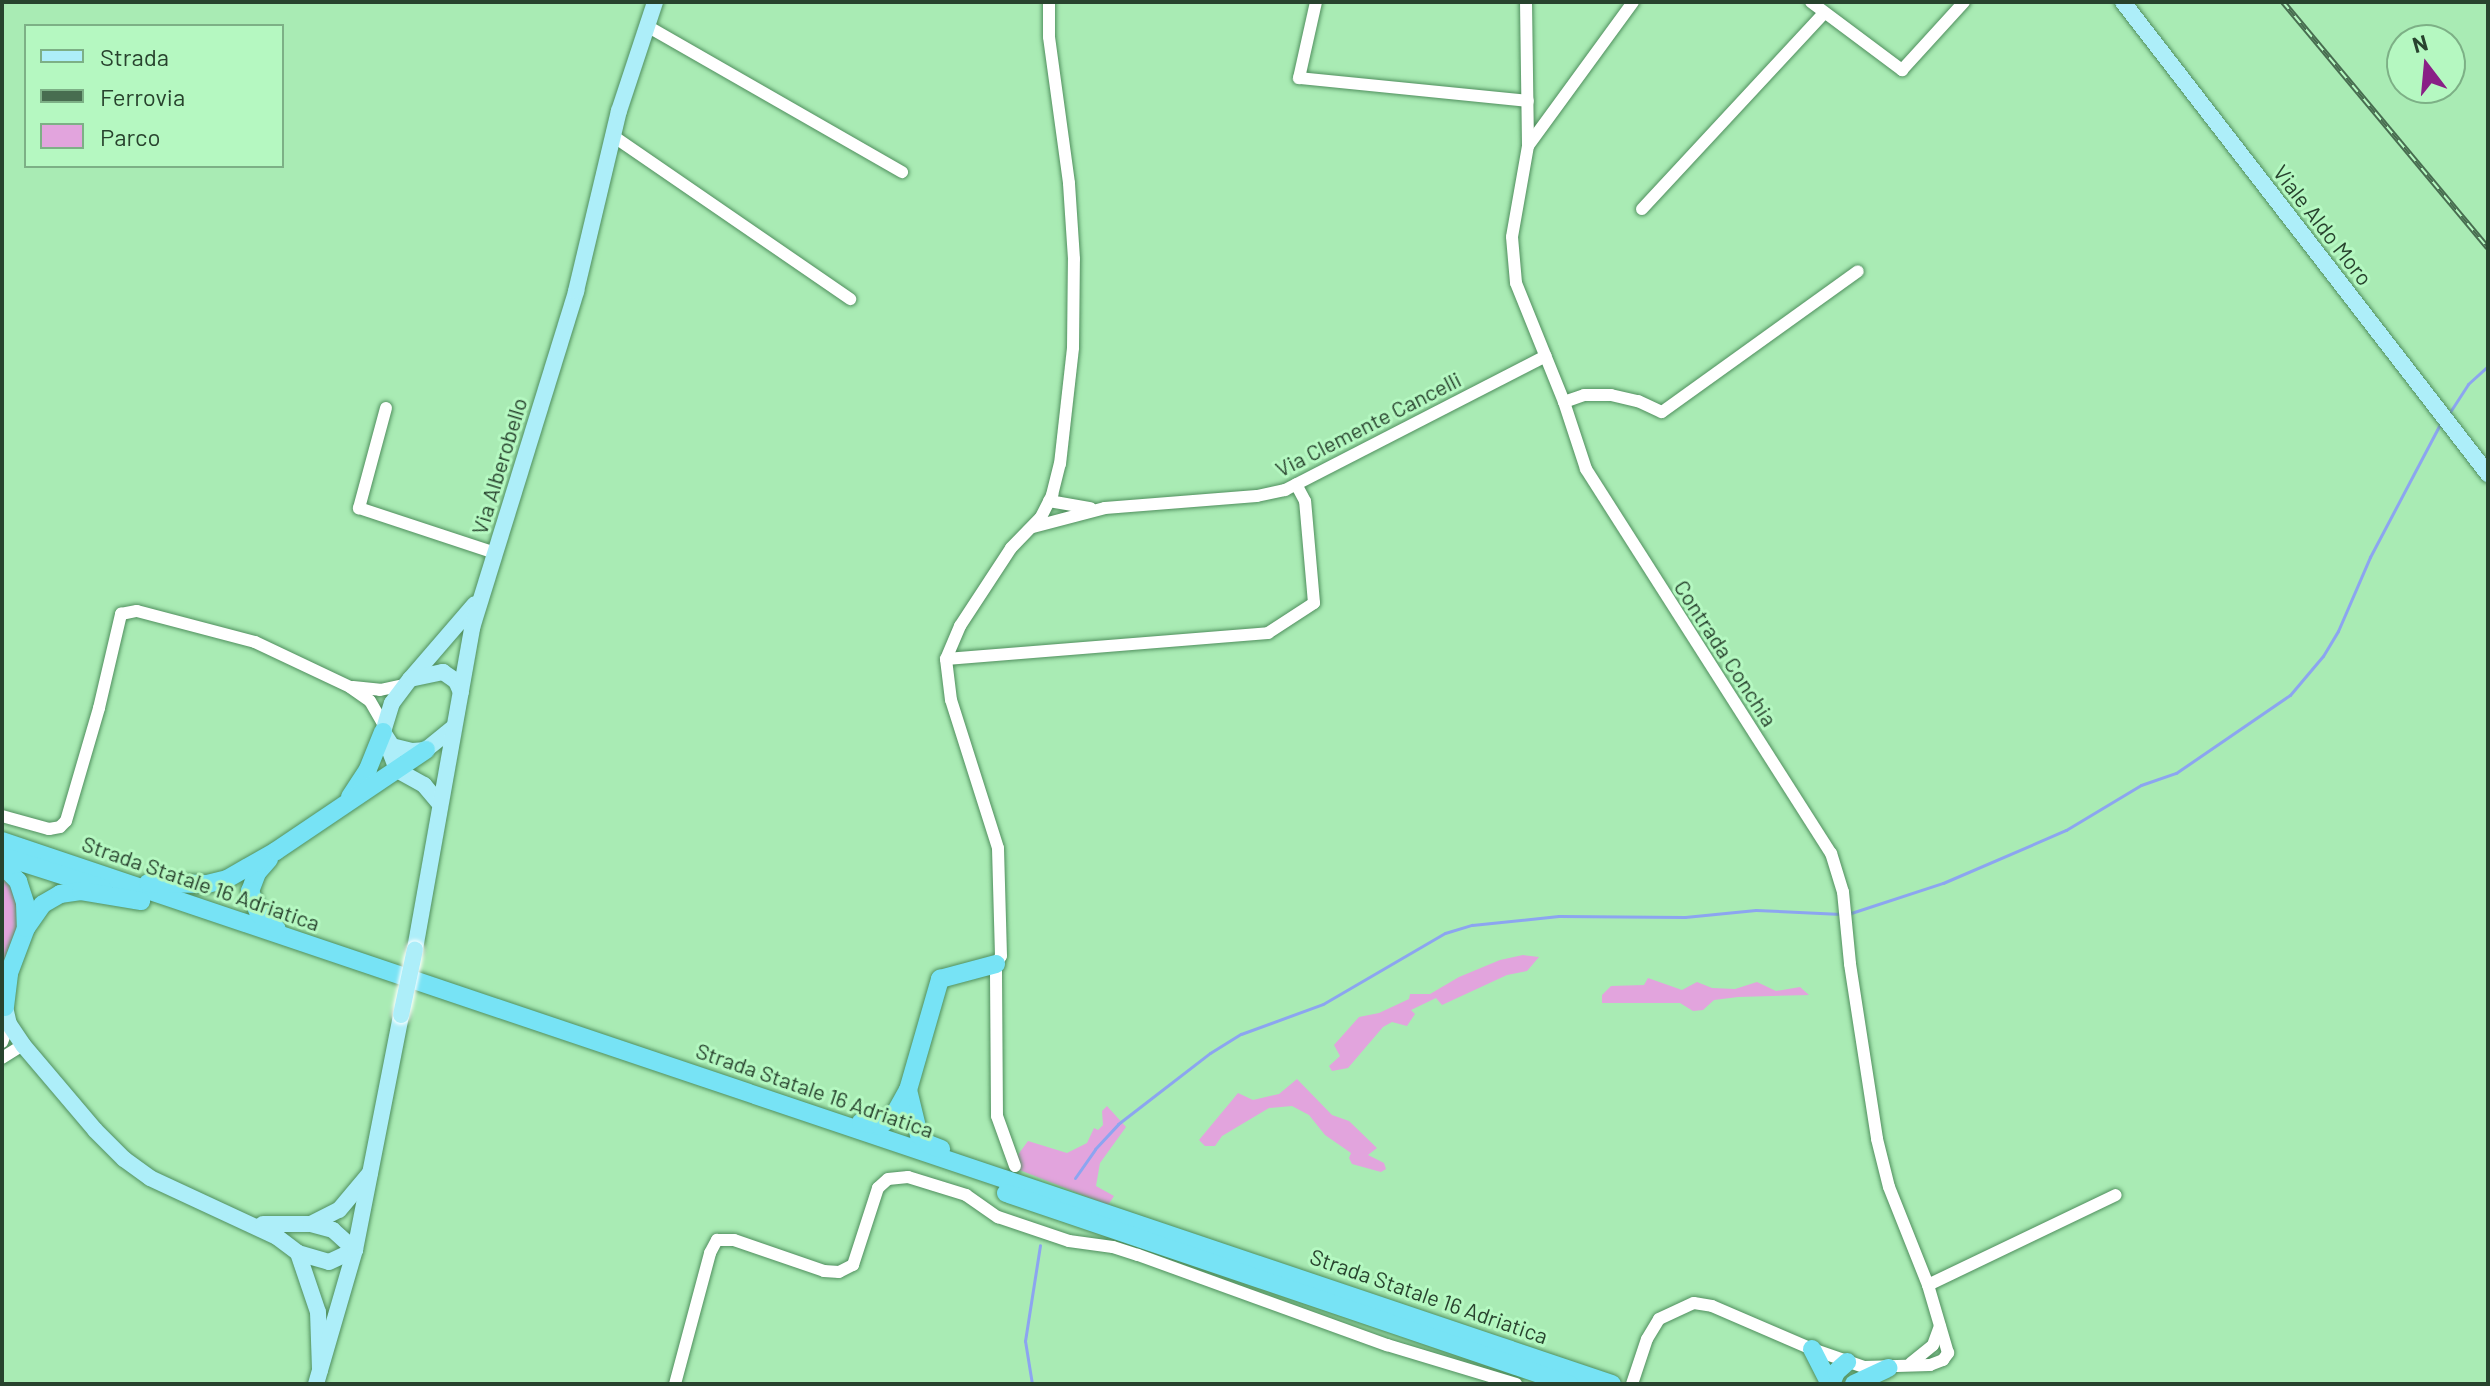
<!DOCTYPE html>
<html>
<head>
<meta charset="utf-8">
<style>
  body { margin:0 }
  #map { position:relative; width:2490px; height:1386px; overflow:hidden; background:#a9ebb4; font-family:Barlow,sans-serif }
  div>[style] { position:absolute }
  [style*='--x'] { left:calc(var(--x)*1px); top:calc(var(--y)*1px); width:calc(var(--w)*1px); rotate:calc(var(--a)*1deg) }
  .green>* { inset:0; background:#e2a4dd }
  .stream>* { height:3px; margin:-1.5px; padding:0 1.5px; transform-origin:1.5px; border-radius:1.5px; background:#8ca5f0 }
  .roads { filter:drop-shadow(0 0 2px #508f5e) drop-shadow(0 0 2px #508f5e) }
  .minor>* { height:12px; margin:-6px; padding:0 6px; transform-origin:6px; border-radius:6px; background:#fff }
  .major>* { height:16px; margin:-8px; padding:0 8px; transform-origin:8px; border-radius:8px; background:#adeef9 }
  .highway>* { height:18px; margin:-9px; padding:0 9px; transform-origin:9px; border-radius:9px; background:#77e3f5 }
  .rail>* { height:6px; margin-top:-3px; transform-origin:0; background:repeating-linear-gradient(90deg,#b5f8c1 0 9px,#486d50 0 18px); box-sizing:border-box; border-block:2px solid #486d50 }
  .bridges { filter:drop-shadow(0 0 2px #fff) drop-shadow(0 0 2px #fff) }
  .major-bridge>* { height:16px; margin:-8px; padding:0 8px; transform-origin:8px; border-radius:8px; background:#adeef9 }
  span { translate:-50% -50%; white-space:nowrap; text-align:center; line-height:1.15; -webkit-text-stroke:6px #b5f8c1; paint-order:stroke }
  .street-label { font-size:22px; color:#28432e }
  .frame { position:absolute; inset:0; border:4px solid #28432e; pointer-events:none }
  .legend { position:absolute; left:24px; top:24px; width:260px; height:144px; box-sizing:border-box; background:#b5f8c1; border:2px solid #7db086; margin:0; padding:10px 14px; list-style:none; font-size:24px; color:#28432e }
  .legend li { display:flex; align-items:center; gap:16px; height:40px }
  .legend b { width:40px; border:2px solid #7db086 }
  .north { position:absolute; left:2386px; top:24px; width:80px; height:80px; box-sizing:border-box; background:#b5f8c1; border:2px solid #7db086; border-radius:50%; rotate:344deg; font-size:22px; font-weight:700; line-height:32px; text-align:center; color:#28432e }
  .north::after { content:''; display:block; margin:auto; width:28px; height:36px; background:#892086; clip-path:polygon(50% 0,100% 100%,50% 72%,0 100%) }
</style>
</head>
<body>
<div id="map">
  <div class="green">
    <div style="clip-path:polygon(2px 869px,15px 886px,17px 927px,2px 966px)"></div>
    <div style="clip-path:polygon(1523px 955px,1539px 957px,1527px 971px,1507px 975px,1442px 1005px,1436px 998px,1411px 1010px,1415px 1014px,1407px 1026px,1392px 1022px,1383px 1027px,1348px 1068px,1332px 1071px,1329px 1066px,1340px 1056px,1334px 1045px,1359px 1017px,1379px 1013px,1409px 999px,1410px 994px,1430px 994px,1459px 977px,1500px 960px)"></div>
    <div style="clip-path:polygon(1648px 978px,1682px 990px,1697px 982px,1712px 988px,1735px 989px,1757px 982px,1776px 991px,1800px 987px,1809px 995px,1738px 997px,1714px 1000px,1703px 1010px,1693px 1011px,1680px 1003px,1602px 1003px,1602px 995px,1611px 986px,1644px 985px)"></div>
    <div style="clip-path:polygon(1297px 1079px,1332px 1115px,1349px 1121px,1377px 1148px,1368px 1155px,1384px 1163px,1386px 1169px,1381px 1172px,1352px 1164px,1349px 1158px,1351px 1153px,1325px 1135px,1309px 1115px,1292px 1106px,1269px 1108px,1222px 1136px,1215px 1146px,1205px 1146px,1199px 1140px,1238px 1093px,1253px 1100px,1279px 1094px)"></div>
    <div style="clip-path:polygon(1107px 1106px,1126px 1127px,1100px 1163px,1096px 1186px,1114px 1196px,1108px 1205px,1017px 1169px,1017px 1156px,1028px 1141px,1067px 1153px,1087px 1143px,1094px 1128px,1098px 1130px,1103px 1125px,1102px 1111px)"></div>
  </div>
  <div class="stream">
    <div style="--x:2448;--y:415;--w:37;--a:-57"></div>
    <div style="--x:2468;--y:384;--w:27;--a:-42"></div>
    <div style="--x:1848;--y:914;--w:100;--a:-18.1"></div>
    <div style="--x:1943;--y:883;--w:134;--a:-23.3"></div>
    <div style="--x:2066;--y:830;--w:87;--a:-31"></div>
    <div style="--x:2141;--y:785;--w:37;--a:-19"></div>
    <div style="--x:2176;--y:773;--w:138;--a:-34.4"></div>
    <div style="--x:2290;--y:695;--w:51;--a:-49.8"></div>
    <div style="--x:2323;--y:656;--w:29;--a:-59"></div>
    <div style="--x:2338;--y:631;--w:81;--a:-66.6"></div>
    <div style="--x:2370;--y:557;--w:150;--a:-62.2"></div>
    <div style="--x:1075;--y:1178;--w:35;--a:-55"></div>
    <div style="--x:1095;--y:1149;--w:34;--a:-47"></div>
    <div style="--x:1118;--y:1124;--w:116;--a:-37.7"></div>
    <div style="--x:1210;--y:1053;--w:36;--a:-32"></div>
    <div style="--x:1241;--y:1034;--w:87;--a:-20.1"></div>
    <div style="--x:1323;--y:1004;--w:141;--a:-30.2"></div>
    <div style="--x:1445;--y:933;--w:28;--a:-17"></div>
    <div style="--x:1472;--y:925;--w:87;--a:-5.9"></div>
    <div style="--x:1559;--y:916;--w:126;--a:0.5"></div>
    <div style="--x:1685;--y:917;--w:71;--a:-5.6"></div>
    <div style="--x:1756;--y:910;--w:85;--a:2.7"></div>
    <div style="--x:1032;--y:1384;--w:44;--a:-99.2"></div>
    <div style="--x:1025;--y:1341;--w:97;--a:-81.1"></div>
  </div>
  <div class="roads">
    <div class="minor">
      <div style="--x:1316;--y:2;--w:78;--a:102.6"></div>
      <div style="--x:1299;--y:78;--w:230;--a:5.7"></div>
      <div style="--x:1526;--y:2;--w:144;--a:89.2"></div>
      <div style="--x:1528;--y:146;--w:92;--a:100"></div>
      <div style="--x:1512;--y:237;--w:46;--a:85"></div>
      <div style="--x:1516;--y:283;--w:128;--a:68"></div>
      <div style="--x:1564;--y:402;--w:71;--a:71.8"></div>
      <div style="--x:1586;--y:469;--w:456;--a:57.5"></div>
      <div style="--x:1831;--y:853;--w:41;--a:72.9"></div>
      <div style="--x:1843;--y:892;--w:72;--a:84.4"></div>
      <div style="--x:1850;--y:964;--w:177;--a:81.2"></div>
      <div style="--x:1877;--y:1139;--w:49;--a:76"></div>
      <div style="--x:1889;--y:1187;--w:105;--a:68.3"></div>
      <div style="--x:1928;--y:1285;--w:71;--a:73.6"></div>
      <div style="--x:1811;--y:2;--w:114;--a:36.8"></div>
      <div style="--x:1902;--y:70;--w:92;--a:-47.6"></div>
      <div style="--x:647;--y:26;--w:294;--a:29.8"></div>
      <div style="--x:613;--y:136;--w:288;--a:34.5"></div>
      <div style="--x:1528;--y:146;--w:178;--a:-53.9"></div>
      <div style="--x:1642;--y:209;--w:267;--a:-47.1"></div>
      <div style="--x:1564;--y:402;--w:21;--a:-19"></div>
      <div style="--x:1584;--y:395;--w:27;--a:0"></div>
      <div style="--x:1611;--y:395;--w:28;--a:13"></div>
      <div style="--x:1638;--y:401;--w:26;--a:25"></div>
      <div style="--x:1662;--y:412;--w:241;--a:-35.7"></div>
      <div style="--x:386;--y:408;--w:104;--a:105.1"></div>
      <div style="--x:359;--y:508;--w:143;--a:18.3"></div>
      <div style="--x:1049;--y:501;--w:42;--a:9.7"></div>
      <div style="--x:1033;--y:527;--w:74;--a:-14.8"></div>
      <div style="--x:1105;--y:508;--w:152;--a:-4.5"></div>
      <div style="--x:1257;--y:496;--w:29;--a:-12"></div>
      <div style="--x:1285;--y:490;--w:293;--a:-27.2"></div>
      <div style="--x:946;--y:659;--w:323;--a:-4.6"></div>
      <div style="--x:1268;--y:633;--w:55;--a:-33.1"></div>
      <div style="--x:1314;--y:603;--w:102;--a:-95"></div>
      <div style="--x:1305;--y:501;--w:19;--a:-118"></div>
      <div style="--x:353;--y:687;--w:27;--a:6"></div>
      <div style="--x:380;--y:690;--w:25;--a:-12"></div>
      <div style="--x:2;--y:816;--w:49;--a:15.5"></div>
      <div style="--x:49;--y:829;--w:11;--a:-10"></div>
      <div style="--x:60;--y:827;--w:8;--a:-45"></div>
      <div style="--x:66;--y:821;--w:118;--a:-73.7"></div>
      <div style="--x:99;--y:708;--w:97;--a:-76.8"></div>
      <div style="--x:121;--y:614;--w:16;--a:-11"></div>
      <div style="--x:137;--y:611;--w:122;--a:14.7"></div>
      <div style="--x:255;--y:642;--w:105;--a:25.3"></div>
      <div style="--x:350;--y:687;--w:24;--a:35"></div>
      <div style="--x:370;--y:701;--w:28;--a:60"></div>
      <div style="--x:2;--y:1042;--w:19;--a:-69"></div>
      <div style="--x:9;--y:1024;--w:4;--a:-153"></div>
      <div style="--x:2;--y:1058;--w:25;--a:-32"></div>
      <div style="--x:1015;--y:1166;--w:53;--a:-109.8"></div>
      <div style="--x:997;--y:1116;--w:152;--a:-90.4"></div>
      <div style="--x:996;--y:964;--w:9;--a:-58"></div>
      <div style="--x:1001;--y:956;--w:108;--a:-91.6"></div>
      <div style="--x:998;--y:848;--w:155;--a:-107.6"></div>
      <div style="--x:951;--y:700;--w:41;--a:-97"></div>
      <div style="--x:946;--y:659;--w:36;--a:-67"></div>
      <div style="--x:960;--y:626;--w:93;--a:-56.8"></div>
      <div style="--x:1011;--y:548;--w:43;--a:-45.9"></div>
      <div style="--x:1041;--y:517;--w:25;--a:-63"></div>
      <div style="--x:1052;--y:495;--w:32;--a:-76"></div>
      <div style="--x:1060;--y:464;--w:117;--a:-83.6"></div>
      <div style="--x:1073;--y:348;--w:89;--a:-89.4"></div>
      <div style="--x:1074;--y:259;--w:76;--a:-93.8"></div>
      <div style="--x:1069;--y:183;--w:147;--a:-97.8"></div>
      <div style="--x:1049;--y:37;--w:35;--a:-90"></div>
      <div style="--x:1928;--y:1285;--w:208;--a:-25.6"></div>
      <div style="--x:1911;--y:1363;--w:28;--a:-39"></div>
      <div style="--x:1933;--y:1345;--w:20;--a:-70"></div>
      <div style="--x:675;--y:1384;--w:136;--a:-75"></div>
      <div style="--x:710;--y:1253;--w:15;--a:-62"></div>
      <div style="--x:717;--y:1240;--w:17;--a:0"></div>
      <div style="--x:734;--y:1240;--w:95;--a:19"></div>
      <div style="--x:824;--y:1271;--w:15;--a:4"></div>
      <div style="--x:839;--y:1272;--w:16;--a:-27"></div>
      <div style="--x:853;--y:1265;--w:81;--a:-72"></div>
      <div style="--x:878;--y:1188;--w:13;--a:-42"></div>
      <div style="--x:888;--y:1179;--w:20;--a:-6"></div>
      <div style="--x:908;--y:1177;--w:61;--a:17.2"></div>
      <div style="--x:966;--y:1195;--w:39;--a:35"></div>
      <div style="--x:998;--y:1217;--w:75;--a:18.7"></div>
      <div style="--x:1069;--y:1241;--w:44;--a:7.8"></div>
      <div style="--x:1113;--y:1247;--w:26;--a:18"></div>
      <div style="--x:1138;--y:1255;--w:265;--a:19.9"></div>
      <div style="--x:1387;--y:1345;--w:135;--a:16.8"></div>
      <div style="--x:1632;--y:1384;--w:47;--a:-71.6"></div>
      <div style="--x:1647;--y:1339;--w:23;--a:-59"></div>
      <div style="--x:1659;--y:1319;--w:38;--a:-25"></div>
      <div style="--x:1694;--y:1303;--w:18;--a:9"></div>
      <div style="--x:1712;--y:1306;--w:109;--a:23.3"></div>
      <div style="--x:1812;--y:1349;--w:55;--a:19.1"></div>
      <div style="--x:1864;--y:1367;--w:66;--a:-1.7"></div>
      <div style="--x:1930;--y:1365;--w:14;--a:-21"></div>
      <div style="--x:1943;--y:1360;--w:9;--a:-54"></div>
    </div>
    <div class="major">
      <div style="--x:2123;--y:2;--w:597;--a:52.29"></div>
      <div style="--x:412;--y:677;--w:96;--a:-49.2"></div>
      <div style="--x:454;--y:727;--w:36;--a:141"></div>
      <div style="--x:426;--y:750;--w:14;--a:176"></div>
      <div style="--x:412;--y:751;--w:21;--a:-166"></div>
      <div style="--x:392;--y:746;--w:17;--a:-123"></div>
      <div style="--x:383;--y:732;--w:30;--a:-73"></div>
      <div style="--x:392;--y:703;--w:30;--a:-53"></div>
      <div style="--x:410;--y:679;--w:34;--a:-12"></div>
      <div style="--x:443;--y:672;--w:16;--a:35"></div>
      <div style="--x:456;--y:681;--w:12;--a:66"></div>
      <div style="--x:386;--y:741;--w:31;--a:69"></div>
      <div style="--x:397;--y:770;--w:31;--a:29"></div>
      <div style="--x:424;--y:785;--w:25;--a:50"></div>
      <div style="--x:415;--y:949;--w:326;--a:-79.9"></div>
      <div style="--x:472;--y:628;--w:353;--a:-72.8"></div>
      <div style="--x:576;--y:291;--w:185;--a:-76.6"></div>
      <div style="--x:619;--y:111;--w:115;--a:-71.7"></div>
      <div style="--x:5;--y:1007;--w:17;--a:77"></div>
      <div style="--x:9;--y:1024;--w:25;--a:56"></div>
      <div style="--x:23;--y:1045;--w:111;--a:49.7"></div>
      <div style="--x:95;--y:1130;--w:41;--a:45"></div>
      <div style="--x:124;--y:1159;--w:32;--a:36"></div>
      <div style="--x:150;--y:1178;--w:140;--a:24.9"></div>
      <div style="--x:277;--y:1237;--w:26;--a:37"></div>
      <div style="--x:298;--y:1253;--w:62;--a:71.3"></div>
      <div style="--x:318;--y:1312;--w:58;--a:88"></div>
      <div style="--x:263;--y:1224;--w:48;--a:0"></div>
      <div style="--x:311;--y:1224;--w:31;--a:-27"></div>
      <div style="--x:339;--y:1210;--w:48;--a:-50"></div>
      <div style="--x:298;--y:1253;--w:32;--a:16"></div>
      <div style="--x:329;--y:1262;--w:29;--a:-25"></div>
      <div style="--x:355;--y:1250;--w:30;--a:-138"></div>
      <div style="--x:333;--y:1230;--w:23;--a:-165"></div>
      <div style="--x:316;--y:1384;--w:140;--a:-73.8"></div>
      <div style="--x:355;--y:1250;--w:239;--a:-78.9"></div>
    </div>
    <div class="highway">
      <div style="--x:350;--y:797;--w:33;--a:-57"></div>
      <div style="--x:368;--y:769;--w:40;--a:-68"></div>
      <div style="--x:2;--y:841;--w:1699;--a:18.64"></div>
      <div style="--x:2;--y:856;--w:105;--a:17.7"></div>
      <div style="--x:269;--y:859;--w:18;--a:131"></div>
      <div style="--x:257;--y:873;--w:19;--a:111"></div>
      <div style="--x:250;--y:891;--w:25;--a:69"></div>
      <div style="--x:259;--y:914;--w:23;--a:40"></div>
      <div style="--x:2;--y:865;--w:23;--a:45"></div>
      <div style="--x:18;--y:881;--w:23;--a:72"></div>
      <div style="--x:25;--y:903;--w:25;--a:88"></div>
      <div style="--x:148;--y:883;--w:59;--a:1"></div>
      <div style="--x:207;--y:884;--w:21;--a:-14"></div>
      <div style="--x:227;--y:879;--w:56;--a:-29.7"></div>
      <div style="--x:276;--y:851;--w:181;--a:-34"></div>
      <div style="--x:5;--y:1007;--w:34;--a:-83"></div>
      <div style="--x:9;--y:973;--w:48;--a:-69.3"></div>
      <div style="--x:26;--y:928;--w:29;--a:-55"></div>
      <div style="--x:43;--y:904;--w:20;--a:-30"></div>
      <div style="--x:60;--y:894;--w:21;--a:-8"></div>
      <div style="--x:81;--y:891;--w:61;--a:9.5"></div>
      <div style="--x:908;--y:1090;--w:46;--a:76.3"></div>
      <div style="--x:919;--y:1135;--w:13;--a:45"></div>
      <div style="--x:928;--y:1144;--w:14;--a:21"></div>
      <div style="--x:861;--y:1122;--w:19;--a:12"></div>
      <div style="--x:880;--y:1126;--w:20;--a:-41"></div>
      <div style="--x:895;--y:1113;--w:26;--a:-61"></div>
      <div style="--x:908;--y:1090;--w:116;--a:-73.9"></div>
      <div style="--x:940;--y:979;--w:58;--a:-15"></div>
      <div style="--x:1006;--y:1193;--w:595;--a:18.74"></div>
      <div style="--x:1812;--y:1349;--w:39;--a:63"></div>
      <div style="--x:1831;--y:1384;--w:13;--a:-67"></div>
      <div style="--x:1836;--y:1372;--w:15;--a:-42"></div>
      <div style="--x:1854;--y:1384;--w:38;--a:-25"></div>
    </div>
  </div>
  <div class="rail">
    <div style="--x:2283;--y:2;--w:320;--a:50.2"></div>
  </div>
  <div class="bridges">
    <div class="major-bridge">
      <div style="--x:401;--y:1015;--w:67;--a:-78"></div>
    </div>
  </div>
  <div class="street-label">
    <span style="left:2323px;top:225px;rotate:52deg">Viale Aldo Moro</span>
    <span style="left:1368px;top:424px;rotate:-27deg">Via Clemente Cancelli</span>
    <span style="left:499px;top:466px;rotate:-73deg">Via Alberobello</span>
    <span style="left:1726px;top:653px;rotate:57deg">Contrada Conchia</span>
    <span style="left:201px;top:883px;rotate:19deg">Strada Statale 16 Adriatica</span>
    <span style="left:815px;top:1090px;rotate:19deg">Strada Statale 16 Adriatica</span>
    <span style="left:1429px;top:1296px;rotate:19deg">Strada Statale 16 Adriatica</span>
  </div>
  <div class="frame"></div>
  <ul class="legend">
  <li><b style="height:10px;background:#adeef9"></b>Strada</li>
  <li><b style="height:10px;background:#486d50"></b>Ferrovia</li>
  <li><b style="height:22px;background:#e2a4dd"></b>Parco</li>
  </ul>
  <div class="north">N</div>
</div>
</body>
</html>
